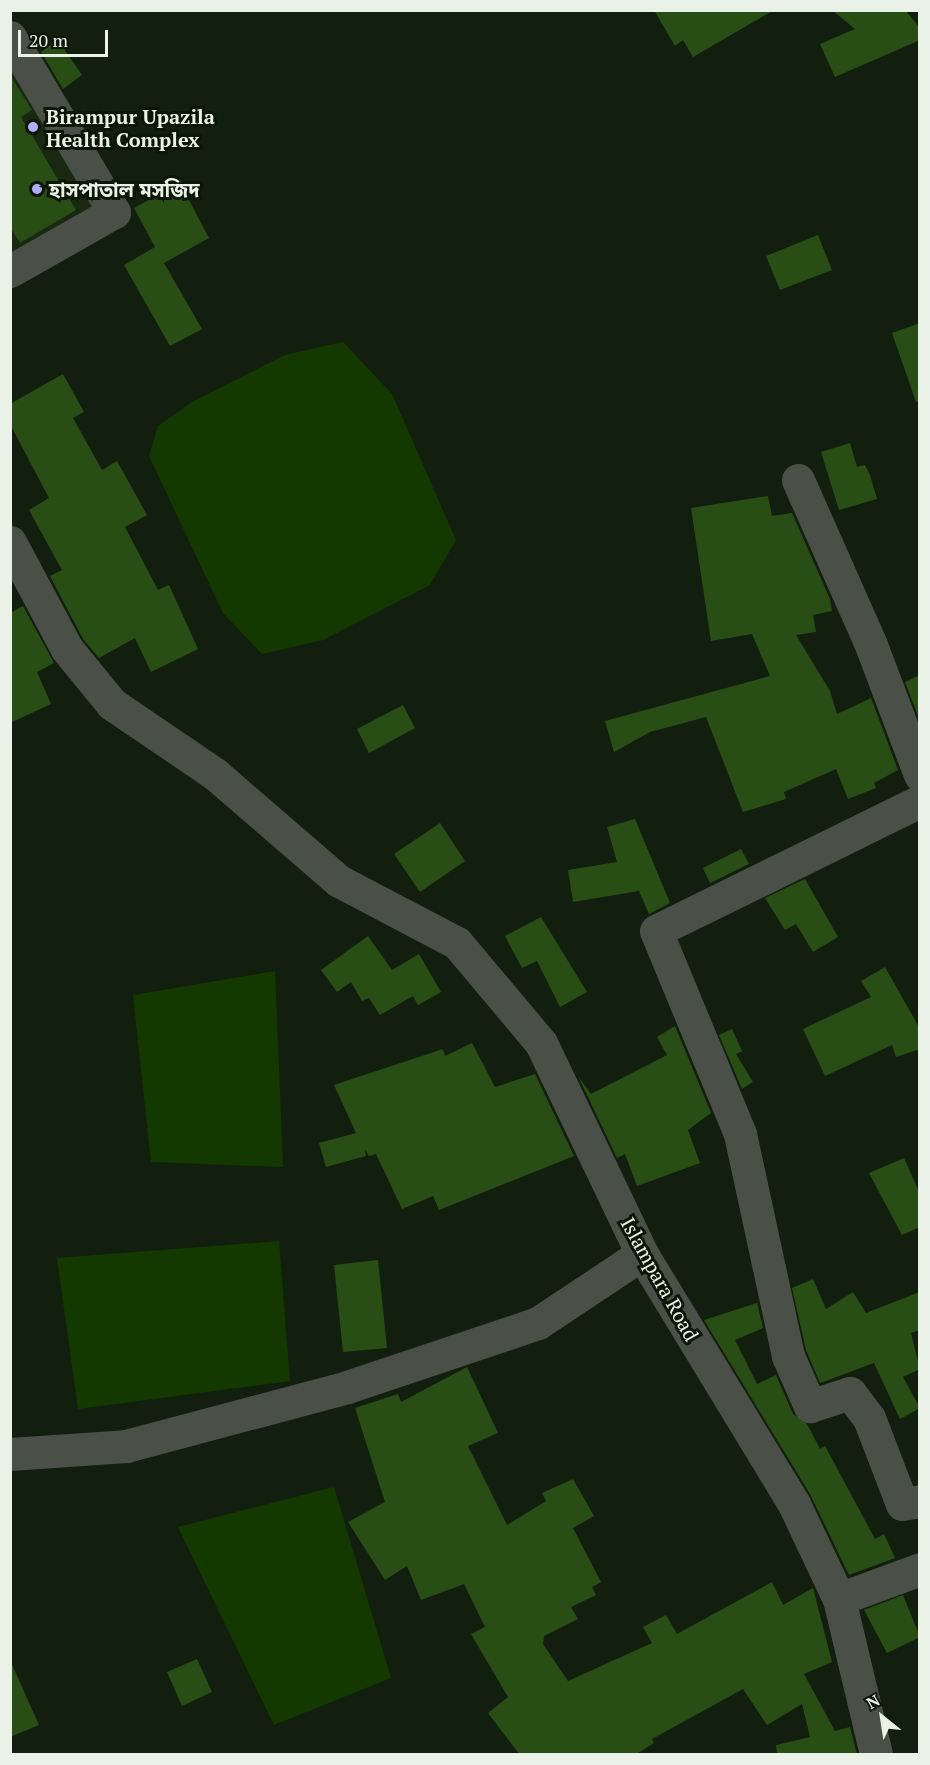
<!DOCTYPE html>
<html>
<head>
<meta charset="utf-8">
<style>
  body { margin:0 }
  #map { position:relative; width:930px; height:1765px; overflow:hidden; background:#131f0e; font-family:"PT Serif","Noto Sans Bengali",serif }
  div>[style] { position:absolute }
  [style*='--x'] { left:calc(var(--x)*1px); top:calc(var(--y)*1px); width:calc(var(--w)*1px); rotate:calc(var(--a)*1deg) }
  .built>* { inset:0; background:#182811 }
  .water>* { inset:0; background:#143900 }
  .building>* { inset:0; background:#294e15 }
  .street>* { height:33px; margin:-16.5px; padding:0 16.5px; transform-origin:16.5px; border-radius:16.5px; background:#4a5048 }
  .dots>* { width:16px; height:16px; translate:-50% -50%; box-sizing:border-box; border:3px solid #0b1606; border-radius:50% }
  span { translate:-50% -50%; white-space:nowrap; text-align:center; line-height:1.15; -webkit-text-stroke:6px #0b1606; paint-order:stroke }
  .poi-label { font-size:20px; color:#eaf2e7; font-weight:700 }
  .left { translate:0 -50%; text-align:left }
  .street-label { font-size:20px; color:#eaf2e7 }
  .frame { position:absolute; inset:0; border:12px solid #eaf2e7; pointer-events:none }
  .north { position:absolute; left:852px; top:1687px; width:60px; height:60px; -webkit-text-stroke:4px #0b1606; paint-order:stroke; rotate:330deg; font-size:16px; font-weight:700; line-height:24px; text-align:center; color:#eaf2e7 }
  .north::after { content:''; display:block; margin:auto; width:21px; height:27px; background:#eaf2e7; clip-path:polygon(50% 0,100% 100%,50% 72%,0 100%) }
  .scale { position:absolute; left:18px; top:30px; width:90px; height:27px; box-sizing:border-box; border:3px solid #eaf2e7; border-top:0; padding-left:8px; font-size:18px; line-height:21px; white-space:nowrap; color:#eaf2e7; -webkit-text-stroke:4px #0b1606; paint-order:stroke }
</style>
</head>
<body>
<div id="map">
  <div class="built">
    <div style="clip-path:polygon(10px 48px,102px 206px,10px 255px)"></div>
  </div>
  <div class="water">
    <div style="clip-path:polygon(343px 342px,392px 394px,456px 540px,430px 585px,323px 640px,262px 654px,223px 613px,149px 456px,158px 426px,192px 402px,285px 355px)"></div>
    <div style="clip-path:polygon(275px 971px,283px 1167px,151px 1162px,133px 995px)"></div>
    <div style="clip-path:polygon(279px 1241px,290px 1381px,78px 1409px,57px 1258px)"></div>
    <div style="clip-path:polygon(334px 1487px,391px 1678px,274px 1725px,178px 1527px)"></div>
  </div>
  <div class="building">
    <div style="clip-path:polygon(654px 10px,774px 10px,693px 57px,683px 40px,675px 46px)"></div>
    <div style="clip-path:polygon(832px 10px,905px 10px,920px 28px,920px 40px,835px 77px,820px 44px,855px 29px)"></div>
    <div style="clip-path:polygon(58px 40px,82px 75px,63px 89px,41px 52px)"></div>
    <div style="clip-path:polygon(10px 75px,32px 110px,21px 117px,76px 210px,20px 243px,10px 227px)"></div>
    <div style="clip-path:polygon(180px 183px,209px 238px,164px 263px,202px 329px,170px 346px,124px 265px,155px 247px,134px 208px)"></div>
    <div style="clip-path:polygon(818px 235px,832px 270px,780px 290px,766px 256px)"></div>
    <div style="clip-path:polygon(920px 323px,920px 401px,916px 402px,892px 333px)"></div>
    <div style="clip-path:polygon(63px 374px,84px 412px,73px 418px,102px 470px,117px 461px,147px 515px,125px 527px,158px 590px,169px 585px,198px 649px,151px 672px,135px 638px,99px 658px,83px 639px,50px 576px,62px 570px,29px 510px,49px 498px,10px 424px,10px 404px)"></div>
    <div style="clip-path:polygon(850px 443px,857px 467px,865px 465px,870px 475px,877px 499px,839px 510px,821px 452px)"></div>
    <div style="clip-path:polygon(768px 496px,772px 516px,792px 513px,830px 599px,832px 611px,813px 615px,816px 632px,796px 635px,830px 691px,837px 714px,871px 698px,898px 770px,874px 783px,876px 788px,848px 799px,836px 769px,784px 792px,786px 799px,743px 812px,706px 717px,650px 732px,614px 752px,605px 721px,770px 676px,752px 634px,711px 641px,691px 508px)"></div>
    <div style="clip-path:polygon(23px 606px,54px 663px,37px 672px,51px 704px,10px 723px,10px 613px)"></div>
    <div style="clip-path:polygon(920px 675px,920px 721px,905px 682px)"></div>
    <div style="clip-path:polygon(403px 705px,415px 728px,369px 753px,357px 729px)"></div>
    <div style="clip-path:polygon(635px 819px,670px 903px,649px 914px,639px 891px,573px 902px,568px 870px,617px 862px,607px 827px)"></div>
    <div style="clip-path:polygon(440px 823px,465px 861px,420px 892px,394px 854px)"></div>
    <div style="clip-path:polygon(741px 849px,749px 864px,710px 883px,703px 868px)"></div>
    <div style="clip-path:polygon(805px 879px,838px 937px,813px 952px,796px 924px,785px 930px,765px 898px)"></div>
    <div style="clip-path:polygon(541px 917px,587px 992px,560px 1007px,537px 961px,522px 968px,505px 936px)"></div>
    <div style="clip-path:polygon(368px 936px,392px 970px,419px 954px,441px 992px,418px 1005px,413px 996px,380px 1015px,369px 998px,362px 1001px,351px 982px,337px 992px,321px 970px)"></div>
    <div style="clip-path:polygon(885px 967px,920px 1029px,920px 1049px,896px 1057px,892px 1045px,825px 1076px,803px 1029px,871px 997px,861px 981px)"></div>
    <div style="clip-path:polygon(675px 1026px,711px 1113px,688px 1130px,700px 1163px,637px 1186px,625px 1154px,617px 1158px,578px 1076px,591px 1094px,667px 1055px,657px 1037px)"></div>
    <div style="clip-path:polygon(732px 1029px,742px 1051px,736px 1054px,753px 1082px,742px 1089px,719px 1035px)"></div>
    <div style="clip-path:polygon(472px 1043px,495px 1087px,535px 1074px,574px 1156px,439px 1210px,433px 1196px,402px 1209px,376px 1154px,369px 1156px,365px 1149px,366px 1156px,326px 1167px,319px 1143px,356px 1133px,334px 1085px,443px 1049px,445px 1056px)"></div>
    <div style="clip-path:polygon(904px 1158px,920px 1194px,920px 1227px,902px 1235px,869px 1173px)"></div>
    <div style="clip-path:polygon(378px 1260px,387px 1348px,343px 1352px,334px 1265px)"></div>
    <div style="clip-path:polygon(813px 1279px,826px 1309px,853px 1292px,866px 1313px,920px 1292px,920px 1330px,911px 1333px,920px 1369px,903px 1377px,920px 1408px,900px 1419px,874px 1363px,820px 1383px,806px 1350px,792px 1288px)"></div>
    <div style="clip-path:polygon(757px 1303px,763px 1328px,735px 1340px,757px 1384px,776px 1375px,793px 1414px,807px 1424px,820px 1449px,825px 1446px,875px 1539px,884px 1534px,895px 1558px,849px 1575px,810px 1494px,704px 1320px)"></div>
    <div style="clip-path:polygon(467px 1367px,498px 1433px,468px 1446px,507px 1525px,546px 1501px,542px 1493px,573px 1479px,594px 1516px,573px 1528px,601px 1582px,592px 1587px,596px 1595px,571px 1607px,578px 1619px,544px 1636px,543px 1644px,568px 1681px,652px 1643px,643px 1627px,666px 1615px,677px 1634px,772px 1582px,783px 1605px,813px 1588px,832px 1662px,804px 1674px,835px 1731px,850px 1727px,857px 1755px,777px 1755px,776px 1745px,810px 1737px,802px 1704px,767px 1725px,743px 1689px,652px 1739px,654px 1743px,635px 1755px,520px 1755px,488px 1713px,508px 1697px,471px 1634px,485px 1627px,464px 1584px,421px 1600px,407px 1566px,385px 1580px,348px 1522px,385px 1502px,355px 1408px,398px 1394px,401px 1402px)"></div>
    <div style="clip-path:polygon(903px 1595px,920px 1637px,887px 1653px,864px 1610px)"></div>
    <div style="clip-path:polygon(197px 1659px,212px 1692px,182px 1706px,167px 1672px)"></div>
    <div style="clip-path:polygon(10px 1660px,39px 1725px,10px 1737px)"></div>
  </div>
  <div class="street">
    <div style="--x:10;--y:37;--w:204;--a:59.3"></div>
    <div style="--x:114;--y:212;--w:120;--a:150.4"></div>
    <div style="--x:798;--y:480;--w:180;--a:66.1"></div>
    <div style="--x:871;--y:645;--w:139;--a:69.3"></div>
    <div style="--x:10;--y:542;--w:121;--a:62"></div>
    <div style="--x:67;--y:649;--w:71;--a:50.7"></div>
    <div style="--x:112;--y:704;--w:125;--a:34.2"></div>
    <div style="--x:215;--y:774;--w:164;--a:40.8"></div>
    <div style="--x:339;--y:881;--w:133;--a:27.7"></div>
    <div style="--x:457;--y:943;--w:131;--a:50"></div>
    <div style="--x:541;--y:1043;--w:234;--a:64.4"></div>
    <div style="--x:642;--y:1254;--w:293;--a:58.7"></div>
    <div style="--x:794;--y:1504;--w:105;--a:64.7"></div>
    <div style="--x:839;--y:1599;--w:159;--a:76.6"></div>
    <div style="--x:920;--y:801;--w:294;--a:153.8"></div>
    <div style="--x:656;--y:931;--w:220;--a:67.5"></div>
    <div style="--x:740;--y:1134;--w:227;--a:77.8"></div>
    <div style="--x:788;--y:1356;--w:55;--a:66.3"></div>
    <div style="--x:810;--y:1406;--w:42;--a:-18"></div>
    <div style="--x:850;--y:1393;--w:31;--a:53"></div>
    <div style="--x:869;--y:1418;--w:92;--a:69"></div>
    <div style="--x:902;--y:1504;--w:18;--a:-9"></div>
    <div style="--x:10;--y:1454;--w:116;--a:-3.9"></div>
    <div style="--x:126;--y:1446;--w:229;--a:-14.9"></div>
    <div style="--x:347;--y:1387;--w:201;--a:-18.5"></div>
    <div style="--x:538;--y:1323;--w:125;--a:-33.6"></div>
    <div style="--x:839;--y:1599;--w:86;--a:-20.3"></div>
  </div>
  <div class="dots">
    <div style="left:33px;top:127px;background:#b2adf9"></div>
    <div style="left:37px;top:189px;background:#b2adf9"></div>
  </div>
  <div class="poi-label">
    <span class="left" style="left:46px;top:128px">Birampur Upazila<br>Health Complex</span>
    <span class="left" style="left:49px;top:189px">হাসপাতাল মসজিদ</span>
  </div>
  <div class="street-label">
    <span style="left:660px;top:1279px;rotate:61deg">Islampara Road</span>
  </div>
  <div class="frame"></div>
  <div class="north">N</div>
  <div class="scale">20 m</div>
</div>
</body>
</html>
